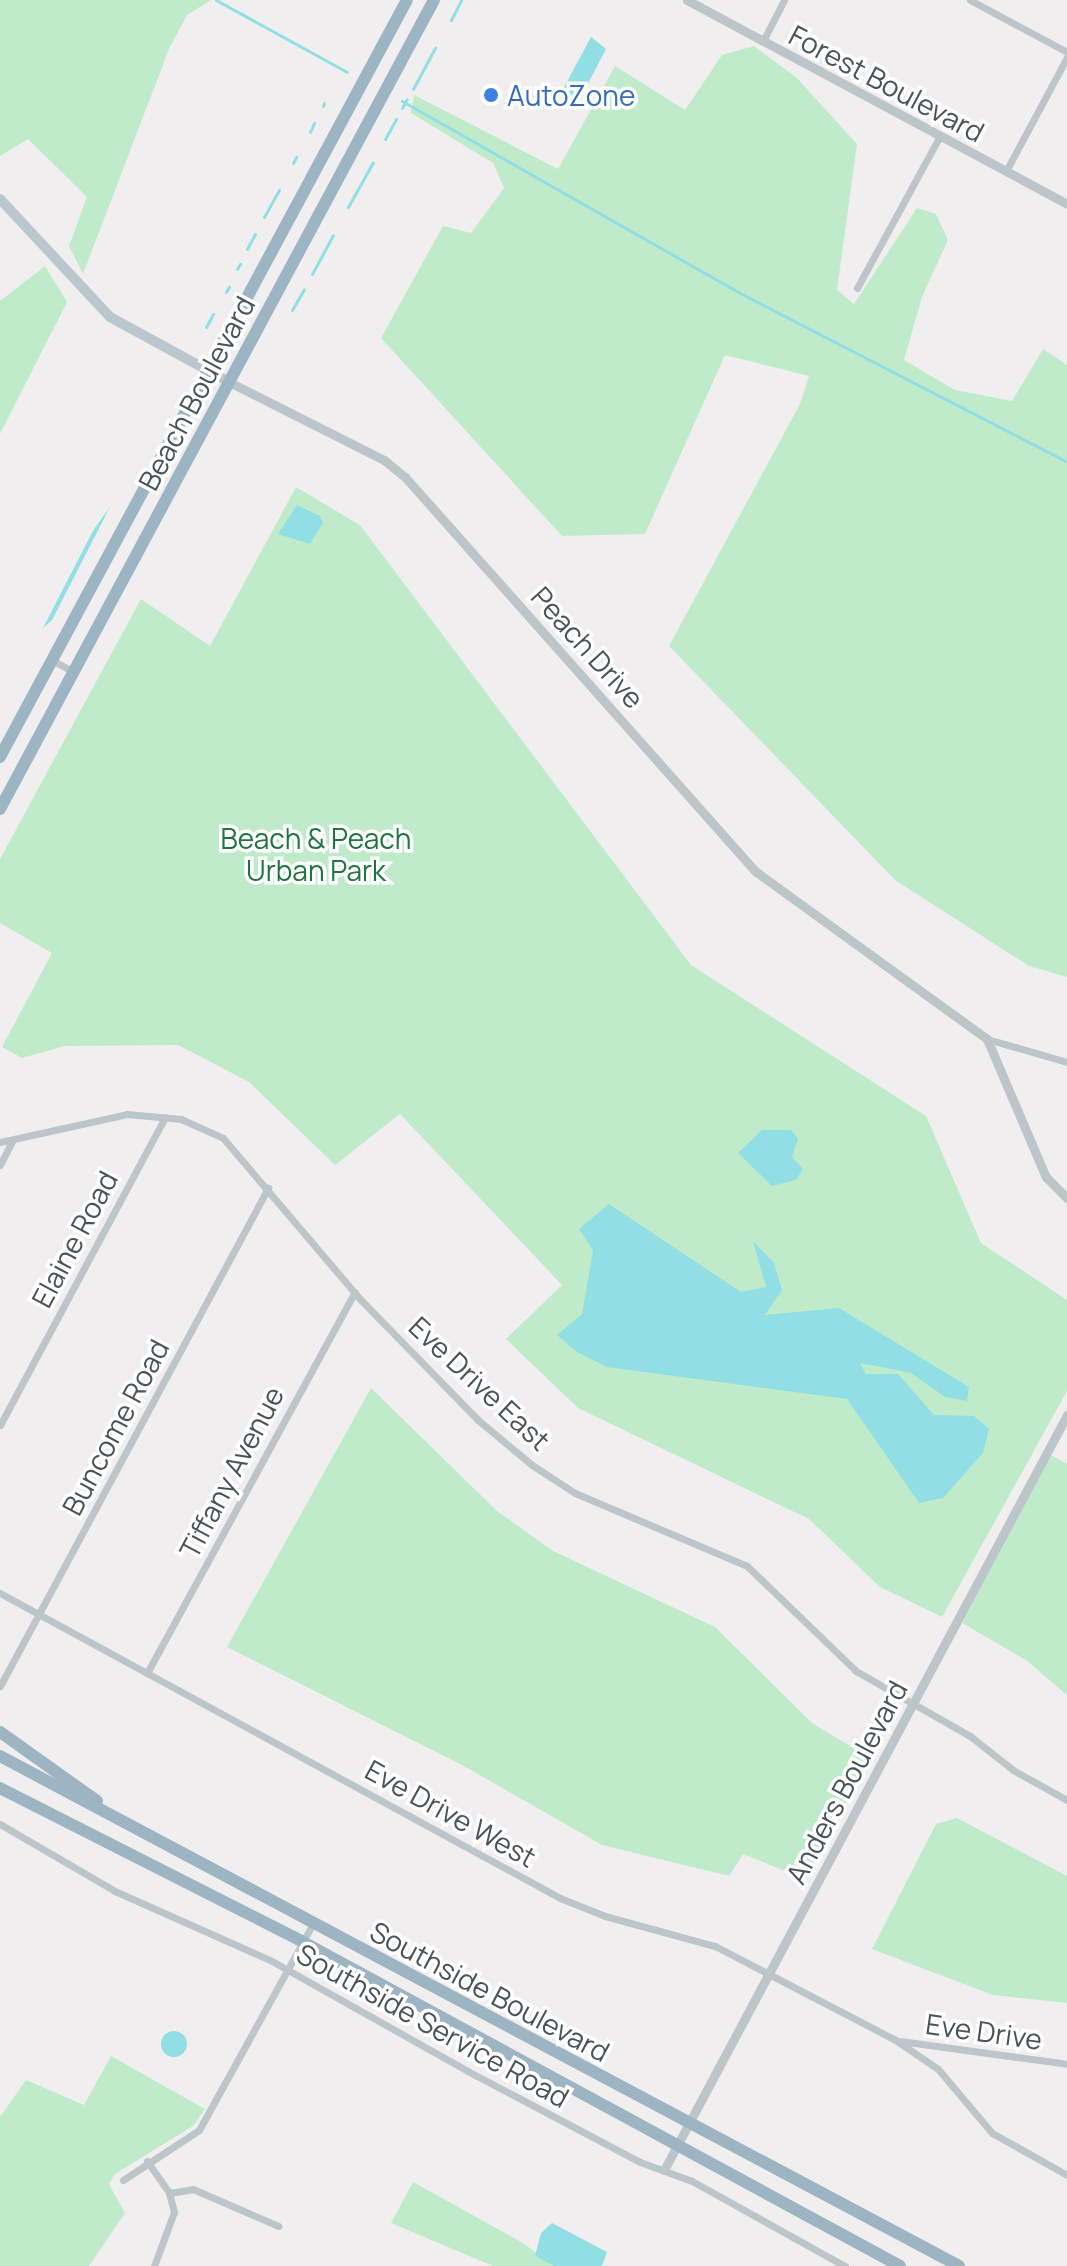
<!DOCTYPE html>
<html>
<head>
<meta charset="utf-8">
<style>
  body { margin:0 }
  #map { position:relative; width:1067px; height:2266px; overflow:hidden; background:#f1eeef; font-family:Manrope,sans-serif }
  div>[style] { position:absolute }
  [style*='--x'] { left:calc(var(--x)*1px); top:calc(var(--y)*1px); width:calc(var(--w)*1px); rotate:calc(var(--a)*1deg) }
  .green>* { inset:0; background:#c0ebca }
  .water>* { inset:0; background:#91dfe4 }
  .round { border-radius:50% }
  .stream>* { height:3px; margin:-1.5px; padding:0 1.5px; transform-origin:1.5px; border-radius:1.5px; background:#91dfe4 }
  .minor>* { height:7px; margin:-3.5px; padding:0 3.5px; transform-origin:3.5px; border-radius:3.5px; background:#bbc5ca }
  .tertiary>* { height:9px; margin:-4.5px; padding:0 4.5px; transform-origin:4.5px; border-radius:4.5px; background:#bbc5ca }
  .secondary>* { height:10px; margin:-5px; padding:0 5px; transform-origin:5px; border-radius:5px; background:#bbc7ce }
  .trunk>* { height:12px; margin:-6px; padding:0 6px; transform-origin:6px; border-radius:6px; background:#9db4c2 }
  .dots>* { width:22px; height:22px; translate:-50% -50%; box-sizing:border-box; border:4px solid #fff; border-radius:50% }
  span { translate:-50% -50%; white-space:nowrap; text-align:center; line-height:1.15; -webkit-text-stroke:7px #fff; paint-order:stroke }
  .street-label { font-size:28px; color:#48545a }
  .shop-label { font-size:28px; color:#366cbe }
  .left { translate:0 -50%; text-align:left }
  .park-label { font-size:28px; color:#1f753d }
</style>
</head>
<body>
<div id="map">
  <div class="green">
    <div style="clip-path:polygon(0 0,211px 0,187px 15px,169px 49px,83px 274px,69px 246px,87px 197px,28px 139px,0 156px)"></div>
    <div style="clip-path:polygon(754px 46px,797px 78px,857px 144px,837px 290px,854px 304px,917px 208px,936px 214px,948px 240px,922px 297px,904px 360px,955px 390px,1012px 401px,1043px 349px,1067px 365px,1067px 977px,1029px 966px,895px 880px,669px 646px,800px 404px,809px 376px,725px 355px,645px 534px,562px 536px,381px 338px,443px 226px,471px 233px,504px 188px,493px 163px,411px 113px,414px 95px,558px 169px,615px 66px,685px 110px,722px 55px)"></div>
    <div style="clip-path:polygon(45px 266px,67px 302px,0 434px,0 301px)"></div>
    <div style="clip-path:polygon(296px 487px,360px 525px,691px 965px,926px 1116px,981px 1243px,1067px 1300px,1067px 1391px,942px 1617px,880px 1587px,809px 1519px,578px 1408px,506px 1339px,562px 1285px,400px 1114px,335px 1165px,249px 1082px,178px 1045px,65px 1046px,22px 1058px,2px 1047px,52px 953px,0 923px,0 859px,141px 599px,210px 646px)"></div>
    <div style="clip-path:polygon(371px 1388px,497px 1511px,553px 1551px,715px 1627px,812px 1723px,870px 1758px,804px 1879px,743px 1854px,729px 1876px,602px 1845px,462px 1765px,227px 1647px)"></div>
    <div style="clip-path:polygon(1051px 1455px,1067px 1464px,1067px 1695px,1026px 1660px,962px 1623px)"></div>
    <div style="clip-path:polygon(957px 1818px,1067px 1876px,1067px 2003px,993px 1995px,872px 1949px,936px 1824px)"></div>
    <div style="clip-path:polygon(111px 2056px,205px 2109px,193px 2126px,115px 2174px,109px 2184px,125px 2213px,89px 2266px,0 2266px,0 2117px,26px 2080px,84px 2105px)"></div>
    <div style="clip-path:polygon(413px 2182px,523px 2243px,554px 2266px,493px 2266px,391px 2223px)"></div>
  </div>
  <div class="water">
    <div style="clip-path:polygon(591px 37px,606px 49px,578px 103px,562px 91px)"></div>
    <div style="clip-path:polygon(297px 505px,320px 516px,323px 523px,310px 544px,278px 534px)"></div>
    <div style="clip-path:polygon(110px 507px,52px 620px,43px 628px,94px 529px)"></div>
    <div style="clip-path:polygon(762px 1130px,791px 1130px,798px 1139px,792px 1157px,803px 1169px,796px 1180px,772px 1186px,738px 1153px)"></div>
    <div style="clip-path:polygon(609px 1204px,741px 1292px,766px 1287px,753px 1241px,774px 1263px,782px 1290px,765px 1315px,839px 1308px,969px 1387px,967px 1401px,945px 1397px,911px 1373px,860px 1363px,866px 1374px,898px 1374px,934px 1415px,974px 1416px,989px 1429px,983px 1453px,943px 1498px,919px 1503px,847px 1399px,607px 1367px,577px 1352px,557px 1335px,582px 1314px,593px 1250px,579px 1229px)"></div>
    <div class="round" style="left:161px;top:2031px;width:26px;height:26px"></div>
    <div style="clip-path:polygon(552px 2223px,607px 2252px,602px 2266px,554px 2266px,535px 2256px,541px 2233px)"></div>
  </div>
  <div class="stream">
    <div style="--x:216;--y:0;--w:149;--a:28.8"></div>
    <div style="--x:451;--y:20;--w:22;--a:-63"></div>
    <div style="--x:413;--y:89;--w:47;--a:-61.8"></div>
    <div style="--x:402;--y:101;--w:389;--a:29.6"></div>
    <div style="--x:740;--y:293;--w:368;--a:27.3"></div>
    <div style="--x:323;--y:106;--w:3;--a:-72"></div>
    <div style="--x:402;--y:108;--w:10;--a:-61"></div>
    <div style="--x:310;--y:132;--w:10;--a:-66"></div>
    <div style="--x:385;--y:139;--w:23;--a:-61"></div>
    <div style="--x:293;--y:163;--w:7;--a:-63"></div>
    <div style="--x:348;--y:207;--w:51;--a:-60.9"></div>
    <div style="--x:264;--y:217;--w:31;--a:-61"></div>
    <div style="--x:247;--y:249;--w:17;--a:-62"></div>
    <div style="--x:237;--y:269;--w:6;--a:-59"></div>
    <div style="--x:312;--y:274;--w:44;--a:-61.7"></div>
    <div style="--x:226;--y:292;--w:6;--a:-59"></div>
    <div style="--x:292;--y:310;--w:24;--a:-60"></div>
    <div style="--x:206;--y:327;--w:15;--a:-62"></div>
  </div>
  <div class="minor">
    <div style="--x:970;--y:0;--w:110;--a:28.2"></div>
    <div style="--x:763;--y:41;--w:46;--a:-62.9"></div>
    <div style="--x:1006;--y:171;--w:129;--a:-61.8"></div>
    <div style="--x:857;--y:288;--w:173;--a:-61.4"></div>
    <div style="--x:52;--y:660;--w:25;--a:29"></div>
    <div style="--x:987;--y:1039;--w:83;--a:16"></div>
    <div style="--x:0;--y:1142;--w:130;--a:-12.4"></div>
    <div style="--x:127;--y:1114;--w:54;--a:5.3"></div>
    <div style="--x:181;--y:1119;--w:46;--a:24.3"></div>
    <div style="--x:223;--y:1138;--w:211;--a:49.6"></div>
    <div style="--x:360;--y:1299;--w:169;--a:45.7"></div>
    <div style="--x:478;--y:1420;--w:70;--a:39.8"></div>
    <div style="--x:532;--y:1465;--w:51;--a:33.1"></div>
    <div style="--x:575;--y:1493;--w:187;--a:23"></div>
    <div style="--x:747;--y:1566;--w:151;--a:43.9"></div>
    <div style="--x:856;--y:1671;--w:131;--a:29.7"></div>
    <div style="--x:970;--y:1736;--w:55;--a:38.3"></div>
    <div style="--x:1013;--y:1770;--w:62;--a:29.1"></div>
    <div style="--x:0;--y:1165;--w:28;--a:-63"></div>
    <div style="--x:0;--y:1425;--w:349;--a:-61.8"></div>
    <div style="--x:0;--y:1593;--w:638;--a:28.57"></div>
    <div style="--x:560;--y:1898;--w:48;--a:21.8"></div>
    <div style="--x:605;--y:1916;--w:114;--a:15.3"></div>
    <div style="--x:715;--y:1946;--w:202;--a:27.5"></div>
    <div style="--x:894;--y:2039;--w:53;--a:34.3"></div>
    <div style="--x:938;--y:2069;--w:84;--a:49.8"></div>
    <div style="--x:992;--y:2133;--w:86;--a:29.2"></div>
    <div style="--x:147;--y:1673;--w:434;--a:-61.4"></div>
    <div style="--x:0;--y:1686;--w:566;--a:-61.71"></div>
    <div style="--x:0;--y:1824;--w:135;--a:30.2"></div>
    <div style="--x:117;--y:1892;--w:167;--a:24"></div>
    <div style="--x:270;--y:1960;--w:237;--a:29.3"></div>
    <div style="--x:477;--y:2076;--w:184;--a:27.8"></div>
    <div style="--x:640;--y:2162;--w:55;--a:20.1"></div>
    <div style="--x:692;--y:2181;--w:175;--a:29.1"></div>
    <div style="--x:900;--y:2041;--w:169;--a:7.8"></div>
    <div style="--x:147;--y:2161;--w:39;--a:55"></div>
    <div style="--x:169;--y:2193;--w:20;--a:75"></div>
    <div style="--x:174;--y:2212;--w:58;--a:110.3"></div>
    <div style="--x:123;--y:2180;--w:91;--a:-33.3"></div>
    <div style="--x:199;--y:2130;--w:234;--a:-61.1"></div>
    <div style="--x:169;--y:2193;--w:24;--a:-9"></div>
    <div style="--x:193;--y:2189;--w:93;--a:23.5"></div>
  </div>
  <div class="tertiary">
    <div style="--x:687;--y:0;--w:431;--a:28.2"></div>
    <div style="--x:229;--y:382;--w:174;--a:26.7"></div>
    <div style="--x:384;--y:460;--w:27;--a:39"></div>
    <div style="--x:405;--y:477;--w:527;--a:48.38"></div>
    <div style="--x:755;--y:871;--w:286;--a:35.9"></div>
    <div style="--x:987;--y:1039;--w:150;--a:66.9"></div>
    <div style="--x:1046;--y:1177;--w:30;--a:45"></div>
    <div style="--x:664;--y:2170;--w:856;--a:-61.91"></div>
  </div>
  <div class="secondary">
    <div style="--x:0;--y:199;--w:161;--a:47"></div>
    <div style="--x:110;--y:317;--w:136;--a:28.6"></div>
  </div>
  <div class="trunk">
    <div style="--x:0;--y:757;--w:859;--a:-61.74"></div>
    <div style="--x:0;--y:809;--w:918;--a:-61.79"></div>
    <div style="--x:0;--y:1732;--w:119;--a:35.4"></div>
    <div style="--x:0;--y:1756;--w:1086;--a:28"></div>
    <div style="--x:0;--y:1788;--w:340;--a:26.9"></div>
    <div style="--x:303;--y:1942;--w:679;--a:28.49"></div>
  </div>
  <div class="dots">
    <div style="left:491px;top:95px;background:#3f7fe0"></div>
  </div>
  <div class="street-label">
    <span style="left:887px;top:83px;rotate:28deg">Forest Boulevard</span>
    <span style="left:196px;top:393px;rotate:-62deg">Beach Boulevard</span>
    <span style="left:588px;top:647px;rotate:48deg">Peach Drive</span>
    <span style="left:74px;top:1239px;rotate:-62deg">Elaine Road</span>
    <span style="left:480px;top:1383px;rotate:43deg">Eve Drive East</span>
    <span style="left:115px;top:1427px;rotate:-62deg">Buncome Road</span>
    <span style="left:231px;top:1472px;rotate:-62deg">Tiffany Avenue</span>
    <span style="left:846px;top:1782px;rotate:-62deg">Anders Boulevard</span>
    <span style="left:451px;top:1813px;rotate:29deg">Eve Drive West</span>
    <span style="left:490px;top:1991px;rotate:28deg">Southside Boulevard</span>
    <span style="left:433px;top:2025px;rotate:29deg">Southside Service Road</span>
    <span style="left:984px;top:2031px;rotate:8deg">Eve Drive</span>
  </div>
  <div class="shop-label">
    <span class="left" style="left:507px;top:95px">AutoZone</span>
  </div>
  <div class="park-label">
    <span style="left:316px;top:854px">Beach &amp; Peach<br>Urban Park</span>
  </div>
</div>
</body>
</html>
